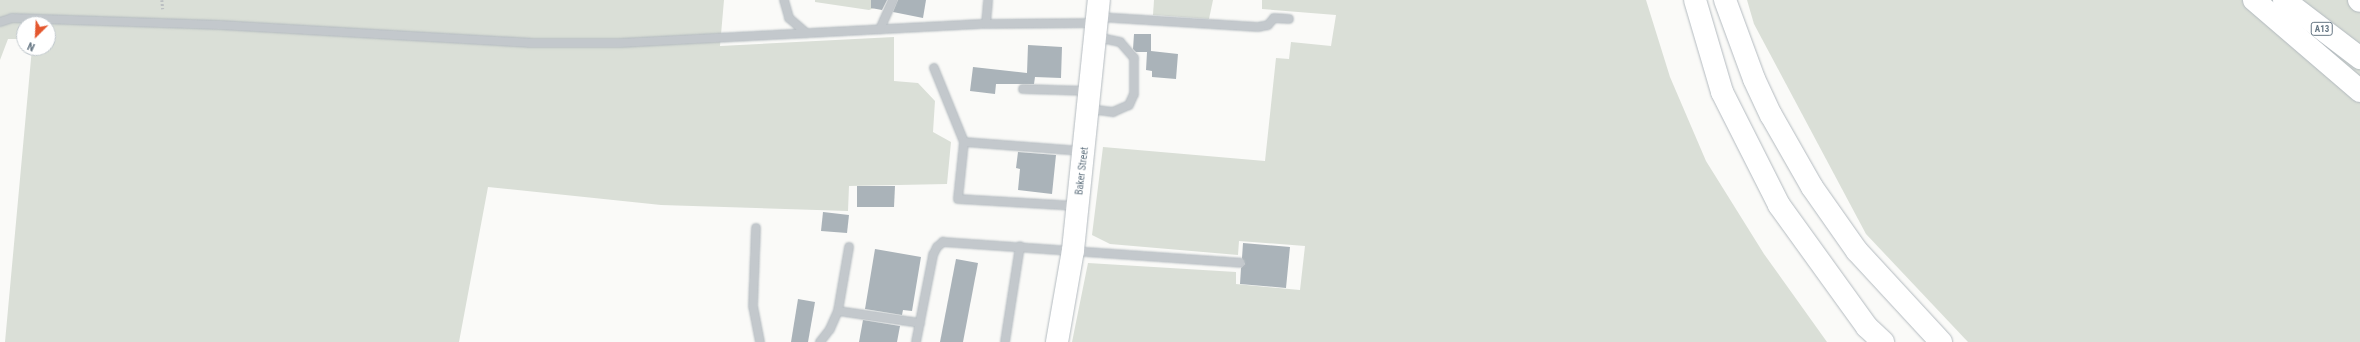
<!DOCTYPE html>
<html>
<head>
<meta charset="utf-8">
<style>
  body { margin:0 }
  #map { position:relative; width:2360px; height:342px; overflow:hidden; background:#fafaf8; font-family:"Roboto Condensed",sans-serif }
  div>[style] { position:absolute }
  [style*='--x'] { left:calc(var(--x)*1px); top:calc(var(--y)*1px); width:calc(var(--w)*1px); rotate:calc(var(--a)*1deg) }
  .green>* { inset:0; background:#dadfd7 }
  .building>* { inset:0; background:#aab3b9 }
  .path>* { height:2.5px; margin-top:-1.25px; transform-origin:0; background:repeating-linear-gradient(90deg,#bbbfc2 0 2px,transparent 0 4px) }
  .roads { filter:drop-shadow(0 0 1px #b3babf) drop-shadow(0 0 1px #b3babf) }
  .lane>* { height:8px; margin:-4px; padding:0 4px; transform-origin:4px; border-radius:4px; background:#c3c8cc }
  .secondary>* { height:22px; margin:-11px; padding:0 11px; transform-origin:11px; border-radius:11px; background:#fff }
  .highway>* { height:22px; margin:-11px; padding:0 11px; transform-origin:11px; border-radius:11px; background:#fff }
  span { translate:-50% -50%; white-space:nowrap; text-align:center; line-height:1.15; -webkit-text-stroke:4px #fff; paint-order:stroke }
  .shield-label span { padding:1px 3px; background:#fff; border:1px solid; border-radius:3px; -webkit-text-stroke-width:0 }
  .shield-label { font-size:9px; color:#657683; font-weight:700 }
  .street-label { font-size:10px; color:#657683 }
  .north { position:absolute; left:16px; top:16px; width:40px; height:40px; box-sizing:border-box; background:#fff; border:1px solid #c1c8cd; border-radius:50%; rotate:204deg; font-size:11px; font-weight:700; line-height:16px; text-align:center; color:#657683 }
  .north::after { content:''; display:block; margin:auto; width:14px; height:18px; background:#e4572e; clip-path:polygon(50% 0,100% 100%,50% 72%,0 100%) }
</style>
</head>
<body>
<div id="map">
  <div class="green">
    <div style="clip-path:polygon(0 0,724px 0,720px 46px,894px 37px,894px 81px,918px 83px,935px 101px,933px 132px,951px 142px,947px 184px,849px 186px,848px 211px,661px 205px,488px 187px,459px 342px,5px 342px,32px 48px,48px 48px,48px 24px,24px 24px,24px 39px,8px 39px,0 60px)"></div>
    <div style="clip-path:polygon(815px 0,878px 0,877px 7px,869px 10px,815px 2px)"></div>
    <div style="clip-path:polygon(1154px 0,1213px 0,1209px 19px,1153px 15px)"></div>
    <div style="clip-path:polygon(1262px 0,1646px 0,1670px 77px,1706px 161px,1764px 254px,1827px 342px,1072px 342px,1088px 263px,1236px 272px,1236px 284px,1300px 290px,1305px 246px,1239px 241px,1238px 255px,1110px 244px,1092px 235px,1103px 147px,1265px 161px,1276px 58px,1289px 59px,1291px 42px,1331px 46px,1336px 15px,1262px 9px)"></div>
    <div style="clip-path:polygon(1747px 0,2360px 0,2360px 342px,1968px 342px,1866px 234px,1754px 24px)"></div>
  </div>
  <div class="building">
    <div style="clip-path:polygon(871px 0,887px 0,882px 10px,871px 8px)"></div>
    <div style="clip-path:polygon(898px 0,926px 0,923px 18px,893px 12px)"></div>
    <div style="clip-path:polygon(1134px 34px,1151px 34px,1151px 51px,1178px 54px,1176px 79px,1152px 77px,1152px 71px,1146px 70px,1147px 52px,1136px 52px,1133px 49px)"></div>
    <div style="clip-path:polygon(1028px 45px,1062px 47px,1061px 78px,1035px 77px,1034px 84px,996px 84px,995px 94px,970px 91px,973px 67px,1027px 73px)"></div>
    <div style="clip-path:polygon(1018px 152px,1056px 155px,1052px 194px,1018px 190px,1020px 169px,1016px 168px)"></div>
    <div style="clip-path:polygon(857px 186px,895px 186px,894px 207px,857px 207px)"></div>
    <div style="clip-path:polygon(823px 212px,849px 215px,847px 233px,821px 231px)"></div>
    <div style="clip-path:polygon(1243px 243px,1290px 247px,1286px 288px,1240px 284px,1241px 268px,1245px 264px,1242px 258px)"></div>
    <div style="clip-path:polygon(875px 249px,921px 257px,912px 311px,903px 310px,902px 315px,865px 309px)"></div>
    <div style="clip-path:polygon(956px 259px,978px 263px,963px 342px,940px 342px)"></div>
    <div style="clip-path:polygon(798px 299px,815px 302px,808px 342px,791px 342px)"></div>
    <div style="clip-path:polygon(863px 320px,900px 326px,897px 342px,859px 342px)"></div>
  </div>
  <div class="path">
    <div style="--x:162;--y:0;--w:9;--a:84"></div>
  </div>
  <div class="roads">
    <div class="lane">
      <div style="--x:784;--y:0;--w:19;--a:74"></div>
      <div style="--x:789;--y:18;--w:23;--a:41"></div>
      <div style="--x:1098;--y:17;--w:160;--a:3.6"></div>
      <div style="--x:1258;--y:27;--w:10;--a:-11"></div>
      <div style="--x:1268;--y:25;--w:9;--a:-49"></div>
      <div style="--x:1274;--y:18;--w:15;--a:4"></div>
      <div style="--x:0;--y:22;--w:13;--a:-18"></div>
      <div style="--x:12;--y:18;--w:208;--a:1.9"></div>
      <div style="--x:220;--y:25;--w:310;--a:3.3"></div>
      <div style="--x:529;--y:43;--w:91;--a:0"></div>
      <div style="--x:620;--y:43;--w:366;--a:-3"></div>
      <div style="--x:986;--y:24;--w:110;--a:-0.5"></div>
      <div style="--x:986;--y:24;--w:24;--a:-85"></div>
      <div style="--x:880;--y:29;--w:32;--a:-66"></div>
      <div style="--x:934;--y:68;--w:80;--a:67.9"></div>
      <div style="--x:1023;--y:89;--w:67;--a:1.7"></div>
      <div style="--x:1089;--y:109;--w:24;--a:7"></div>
      <div style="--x:1113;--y:112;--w:17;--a:-24"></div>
      <div style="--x:1129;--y:105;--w:12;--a:-66"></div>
      <div style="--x:1134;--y:94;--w:36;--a:-90"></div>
      <div style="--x:1134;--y:58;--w:21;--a:-131"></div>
      <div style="--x:1120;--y:42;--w:24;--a:-168"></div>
      <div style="--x:1077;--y:206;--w:119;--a:-176.6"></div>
      <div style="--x:958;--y:199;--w:57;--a:-84"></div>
      <div style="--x:964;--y:142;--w:118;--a:4.4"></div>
      <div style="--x:756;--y:228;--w:78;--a:92.2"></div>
      <div style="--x:753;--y:306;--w:37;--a:79"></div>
      <div style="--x:838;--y:311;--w:65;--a:-80.2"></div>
      <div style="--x:820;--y:342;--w:16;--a:-52"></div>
      <div style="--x:830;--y:329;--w:20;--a:-66"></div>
      <div style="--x:838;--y:311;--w:83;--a:8.3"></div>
      <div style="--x:916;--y:342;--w:89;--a:-78.9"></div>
      <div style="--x:933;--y:255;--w:9;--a:-63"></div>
      <div style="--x:937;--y:247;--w:8;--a:-40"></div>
      <div style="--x:943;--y:242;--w:298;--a:4"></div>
      <div style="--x:1005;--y:342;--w:97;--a:-81.1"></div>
    </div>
    <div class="secondary">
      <div style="--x:1057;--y:342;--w:93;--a:-80.1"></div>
      <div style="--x:1073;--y:250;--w:251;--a:-84.1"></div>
    </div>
    <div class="highway">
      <div style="--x:1695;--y:0;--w:96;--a:73.6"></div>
      <div style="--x:1722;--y:92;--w:127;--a:63.2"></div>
      <div style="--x:1779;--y:205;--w:150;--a:54.2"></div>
      <div style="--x:1867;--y:327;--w:22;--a:43"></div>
      <div style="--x:1725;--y:0;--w:84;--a:69.8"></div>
      <div style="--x:1754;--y:79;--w:40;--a:65"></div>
      <div style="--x:1771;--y:115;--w:83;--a:60.3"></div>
      <div style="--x:1812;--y:187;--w:78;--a:54.9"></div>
      <div style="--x:1857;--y:251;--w:124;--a:47.3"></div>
      <div style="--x:2254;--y:0;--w:140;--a:40.6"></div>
      <div style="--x:2284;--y:0;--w:96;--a:37.3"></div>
      <div style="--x:2359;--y:0;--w:1;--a:45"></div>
    </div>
  </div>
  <div class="shield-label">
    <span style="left:2322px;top:29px">A13</span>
  </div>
  <div class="street-label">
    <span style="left:1082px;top:171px;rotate:-83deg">Baker Street</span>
  </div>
  <div class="north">N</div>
</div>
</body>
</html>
